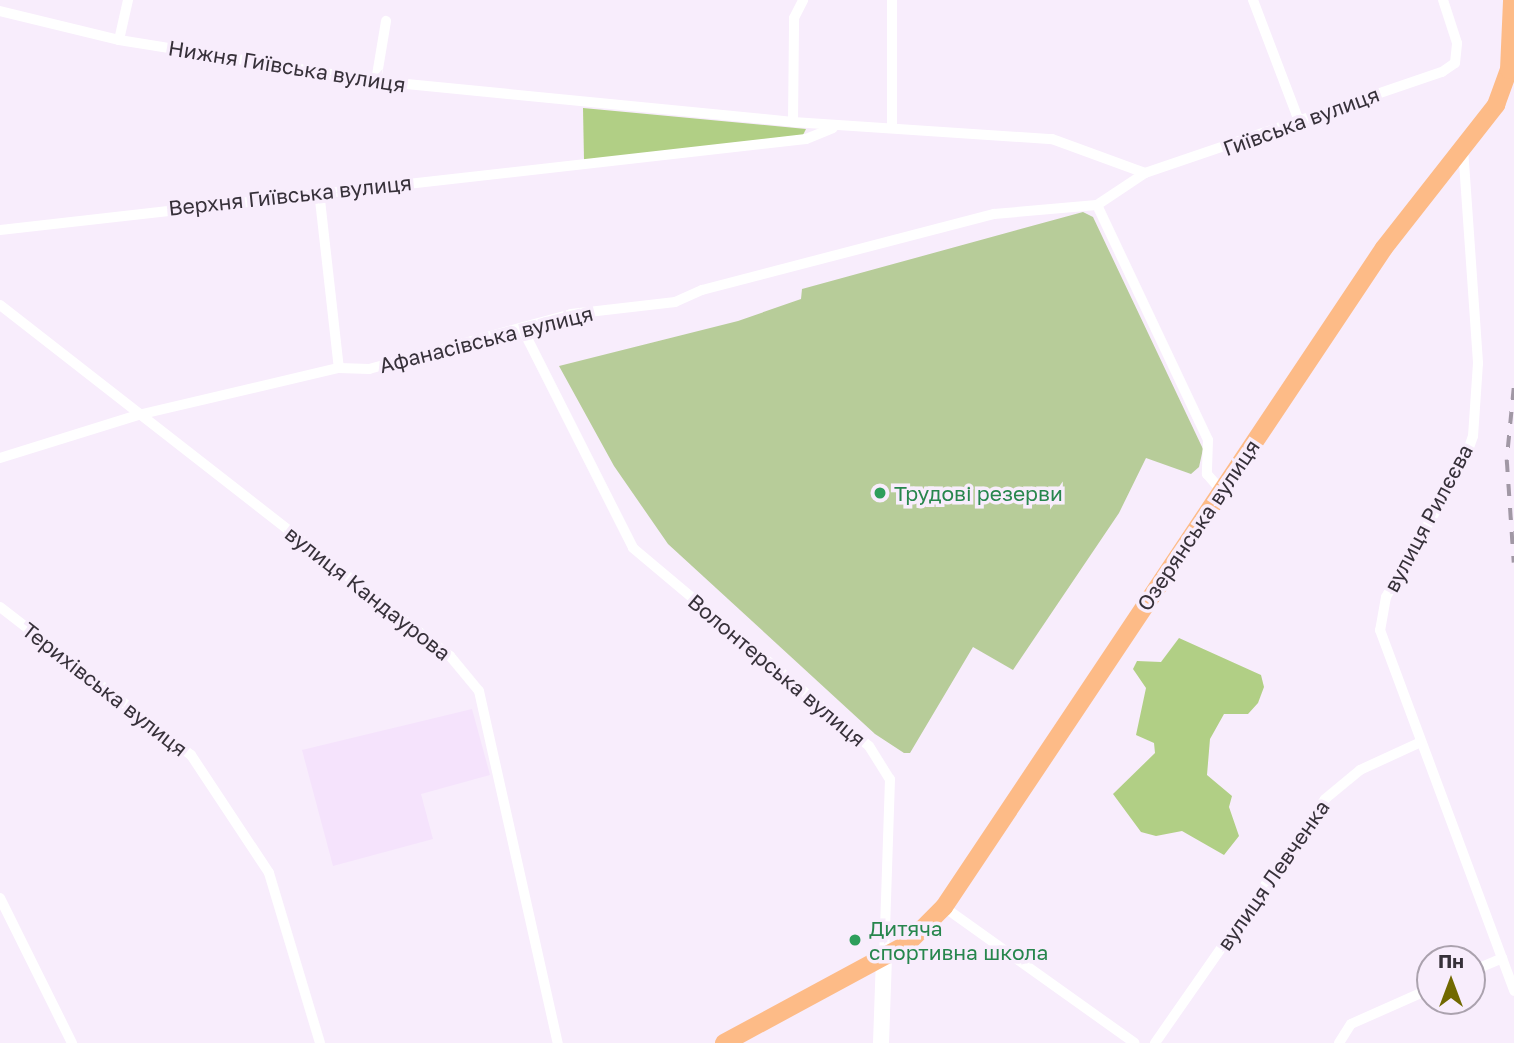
<!DOCTYPE html>
<html>
<head>
<meta charset="utf-8">
<style>
  body { margin:0 }
  #map { position:relative; width:1514px; height:1043px; overflow:hidden; background:#f8edfc; font-family:"Golos Text",sans-serif }
  div>[style] { position:absolute }
  [style*='--x'] { left:calc(var(--x)*1px); top:calc(var(--y)*1px); width:calc(var(--w)*1px); rotate:calc(var(--a)*1deg) }
  .built>* { inset:0; background:#f5e3fc }
  .green>* { inset:0; background:#b7cc99 }
  .forest>* { inset:0; background:#b1cf85 }
  .minor>* { height:10px; margin:-5px; padding:0 5px; transform-origin:5px; border-radius:5px; background:#fff }
  .secondary>* { height:16px; margin:-8px; padding:0 8px; transform-origin:8px; border-radius:8px; background:#fff }
  .primary>* { height:18px; margin:-9px; padding:0 9px; transform-origin:9px; border-radius:9px; background:#fdbb87 }
  .rail>* { height:3.5px; margin-top:-1.75px; transform-origin:0; background:repeating-linear-gradient(90deg,#a198a5 0 12px,transparent 0 24px) }
  .dots>* { width:19px; height:19px; translate:-50% -50%; box-sizing:border-box; border:4px solid #f8edfc; border-radius:50% }
  span { translate:-50% -50%; white-space:nowrap; text-align:center; line-height:1.15; -webkit-text-stroke:7px #f8edfc; paint-order:stroke }
  .street-label { font-size:21px; color:#37313a }
  .leisure-label { font-size:21px; color:#27864d }
  .left { translate:0 -50%; text-align:left }
  .north { position:absolute; left:1416px; top:945px; width:70px; height:70px; box-sizing:border-box; background:#f8edfc; border:2px solid #aba2ae; border-radius:50%; rotate:0deg; font-size:19px; font-weight:700; line-height:28px; text-align:center; color:#37313a }
  .north::after { content:''; display:block; margin:auto; width:24px; height:32px; background:#716900; clip-path:polygon(50% 0,100% 100%,50% 72%,0 100%) }
</style>
</head>
<body>
<div id="map">
  <div class="built">
    <div style="clip-path:polygon(472px 709px,490px 775px,421px 794px,433px 839px,333px 866px,302px 750px)"></div>
  </div>
  <div class="green">
    <div style="clip-path:polygon(1083px 212px,1093px 217px,1203px 449px,1199px 467px,1191px 474px,1146px 458px,1119px 513px,1013px 670px,973px 647px,910px 753px,904px 753px,875px 734px,668px 544px,614px 466px,559px 366px,738px 321px,801px 299px,802px 289px)"></div>
  </div>
  <div class="forest">
    <div style="clip-path:polygon(583px 108px,806px 129px,803px 135px,584px 160px)"></div>
    <div style="clip-path:polygon(1179px 638px,1261px 675px,1264px 687px,1258px 703px,1248px 714px,1224px 714px,1210px 739px,1207px 775px,1232px 796px,1229px 807px,1239px 836px,1224px 855px,1182px 831px,1156px 836px,1141px 832px,1113px 794px,1155px 753px,1154px 743px,1136px 735px,1146px 688px,1133px 669px,1137px 661px,1161px 662px)"></div>
  </div>
  <div class="minor">
    <div style="--x:1253;--y:0;--w:129;--a:69.2"></div>
    <div style="--x:0;--y:11;--w:122;--a:13.7"></div>
    <div style="--x:119;--y:40;--w:260;--a:9.1"></div>
    <div style="--x:376;--y:81;--w:419;--a:5.6"></div>
    <div style="--x:793;--y:122;--w:260;--a:3.8"></div>
    <div style="--x:1052;--y:139;--w:99;--a:20.1"></div>
    <div style="--x:1145;--y:173;--w:314;--a:-18.8"></div>
    <div style="--x:1442;--y:72;--w:16;--a:-35"></div>
    <div style="--x:1455;--y:63;--w:20;--a:-84"></div>
    <div style="--x:1457;--y:43;--w:45;--a:-108"></div>
    <div style="--x:119;--y:40;--w:41;--a:-77.3"></div>
    <div style="--x:376;--y:81;--w:61;--a:-80.5"></div>
    <div style="--x:793;--y:122;--w:104;--a:-89.4"></div>
    <div style="--x:794;--y:18;--w:20;--a:-63"></div>
    <div style="--x:892;--y:127;--w:127;--a:-90"></div>
    <div style="--x:1463;--y:148;--w:216;--a:86"></div>
    <div style="--x:1478;--y:363;--w:73;--a:93.9"></div>
    <div style="--x:1473;--y:436;--w:28;--a:109"></div>
    <div style="--x:1464;--y:462;--w:156;--a:120"></div>
    <div style="--x:1386;--y:597;--w:34;--a:100"></div>
    <div style="--x:1380;--y:630;--w:385;--a:69.6"></div>
    <div style="--x:319;--y:191;--w:178;--a:83.6"></div>
    <div style="--x:1097;--y:205;--w:260;--a:64.7"></div>
    <div style="--x:1208;--y:440;--w:34;--a:92"></div>
    <div style="--x:1207;--y:474;--w:21;--a:49"></div>
    <div style="--x:0;--y:230;--w:811;--a:-6.44"></div>
    <div style="--x:806;--y:139;--w:29;--a:-22"></div>
    <div style="--x:0;--y:305;--w:571;--a:37.95"></div>
    <div style="--x:450;--y:656;--w:45;--a:50.4"></div>
    <div style="--x:479;--y:691;--w:361;--a:77.4"></div>
    <div style="--x:522;--y:328;--w:246;--a:63.2"></div>
    <div style="--x:633;--y:548;--w:308;--a:40"></div>
    <div style="--x:869;--y:746;--w:39;--a:58"></div>
    <div style="--x:890;--y:779;--w:178;--a:91.9"></div>
    <div style="--x:0;--y:458;--w:145;--a:-17.3"></div>
    <div style="--x:138;--y:415;--w:206;--a:-13.2"></div>
    <div style="--x:339;--y:368;--w:30;--a:2"></div>
    <div style="--x:369;--y:369;--w:209;--a:-15.2"></div>
    <div style="--x:571;--y:314;--w:105;--a:-6.6"></div>
    <div style="--x:675;--y:302;--w:30;--a:-24"></div>
    <div style="--x:702;--y:290;--w:302;--a:-14.6"></div>
    <div style="--x:994;--y:214;--w:103;--a:-5"></div>
    <div style="--x:1097;--y:205;--w:58;--a:-33.7"></div>
    <div style="--x:0;--y:607;--w:242;--a:37.8"></div>
    <div style="--x:191;--y:755;--w:141;--a:56.5"></div>
    <div style="--x:269;--y:873;--w:177;--a:73.3"></div>
    <div style="--x:0;--y:898;--w:162;--a:63.6"></div>
    <div style="--x:944;--y:907;--w:234;--a:35.5"></div>
    <div style="--x:1472;--y:971;--w:33;--a:-23"></div>
    <div style="--x:1155;--y:1043;--w:297;--a:-55.1"></div>
    <div style="--x:1325;--y:799;--w:45;--a:-39.6"></div>
    <div style="--x:1360;--y:770;--w:67;--a:-24.7"></div>
    <div style="--x:1339;--y:1043;--w:22;--a:-58"></div>
    <div style="--x:1351;--y:1024;--w:86;--a:-23.9"></div>
  </div>
  <div class="secondary">
    <div style="--x:881;--y:1043;--w:86;--a:-88"></div>
  </div>
  <div class="primary">
    <div style="--x:724;--y:1043;--w:208;--a:-28.4"></div>
    <div style="--x:907;--y:944;--w:52;--a:-45"></div>
    <div style="--x:944;--y:907;--w:792;--a:-56.27"></div>
    <div style="--x:1384;--y:248;--w:182;--a:-51.9"></div>
    <div style="--x:1496;--y:105;--w:37;--a:-70"></div>
    <div style="--x:1509;--y:70;--w:70;--a:-87.5"></div>
  </div>
  <div class="rail">
    <div style="--x:1514;--y:388;--w:72;--a:95.6"></div>
    <div style="--x:1507;--y:460;--w:103;--a:86.1"></div>
  </div>
  <div class="dots">
    <div style="left:880px;top:493px;background:#2e9e5b"></div>
    <div style="left:855px;top:940px;background:#2e9e5b"></div>
  </div>
  <div class="street-label">
    <span style="left:287px;top:66px;rotate:9deg">Нижня Гиївська вулиця</span>
    <span style="left:1301px;top:121px;rotate:-20deg">Гиївська вулиця</span>
    <span style="left:290px;top:195px;rotate:-6deg">Верхня Гиївська вулиця</span>
    <span style="left:486px;top:339px;rotate:-14deg">Афанасівська вулиця</span>
    <span style="left:1428px;top:518px;rotate:-62deg">вулиця Рилєєва</span>
    <span style="left:1198px;top:525px;rotate:-56deg">Озерянська вулиця</span>
    <span style="left:368px;top:593px;rotate:38deg">вулиця Кандаурова</span>
    <span style="left:777px;top:670px;rotate:40deg">Волонтерська вулиця</span>
    <span style="left:105px;top:689px;rotate:38deg">Терихівська вулиця</span>
    <span style="left:1273px;top:875px;rotate:-55deg">вулиця Левченка</span>
  </div>
  <div class="leisure-label">
    <span class="left" style="left:894px;top:493px">Трудові резерви</span>
    <span class="left" style="left:869px;top:940px">Дитяча<br>спортивна школа</span>
  </div>
  <div class="north">Пн</div>
</div>
</body>
</html>
